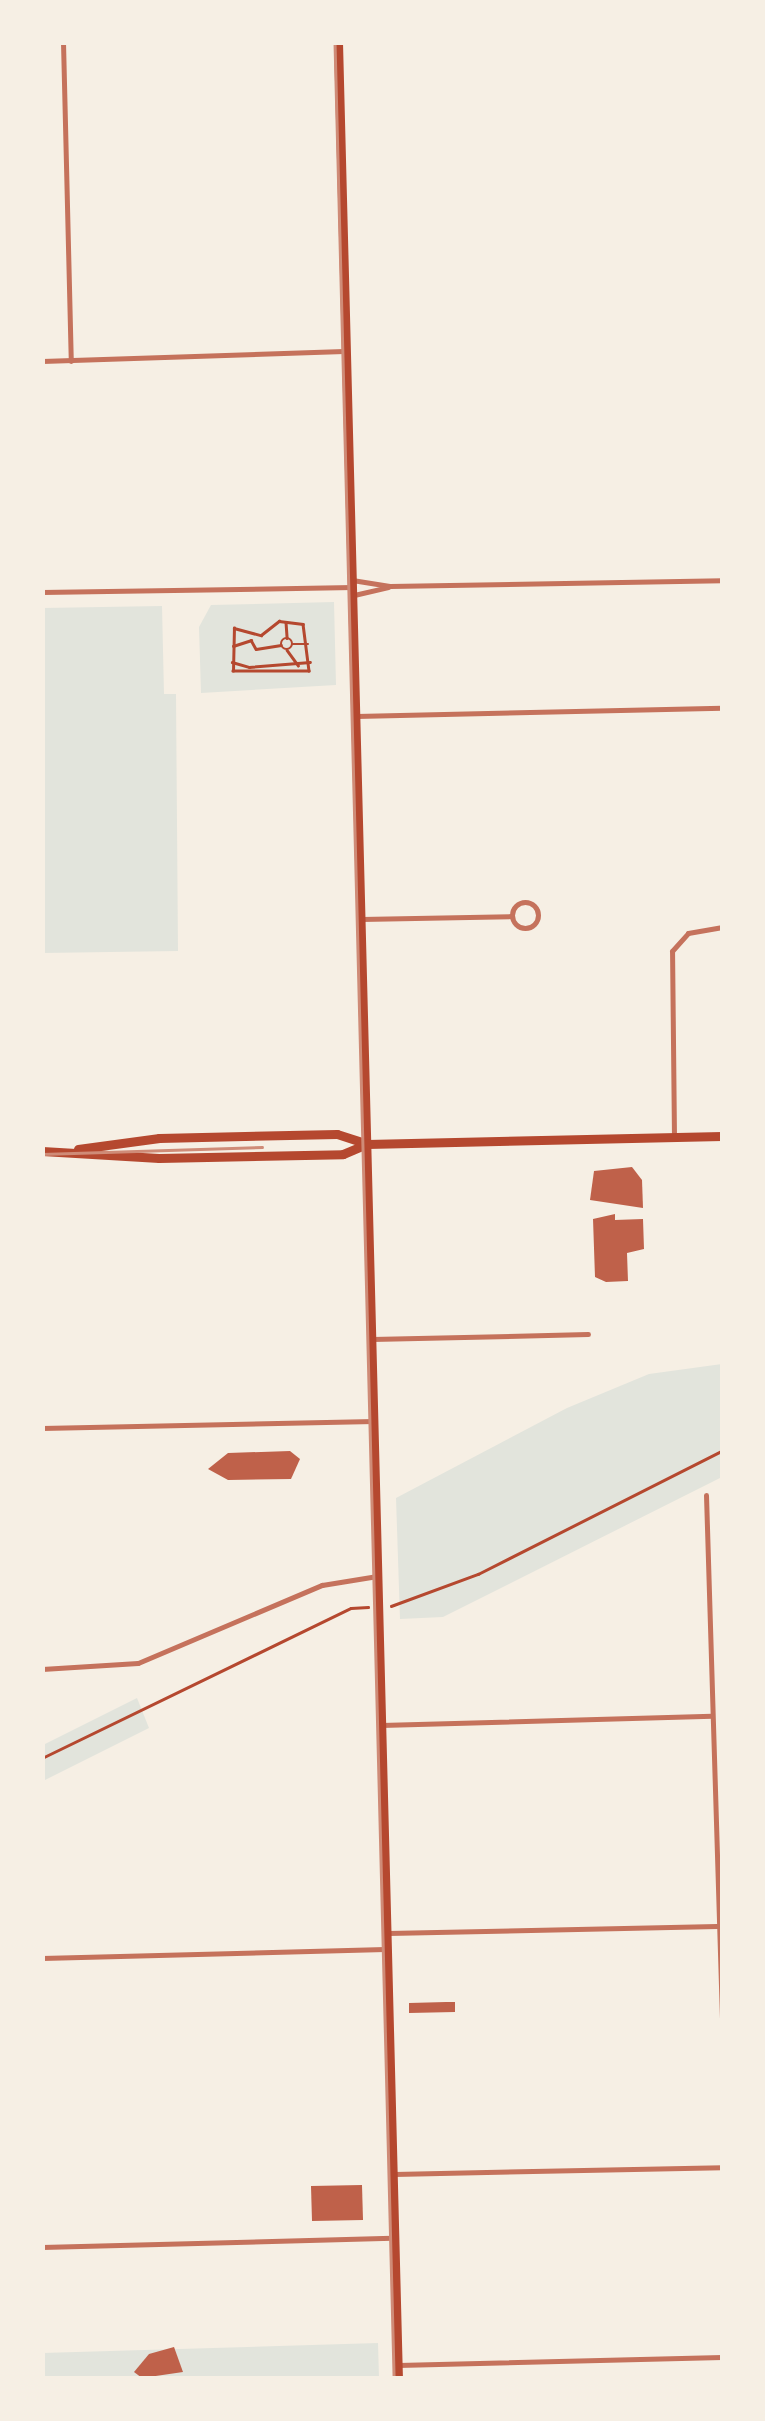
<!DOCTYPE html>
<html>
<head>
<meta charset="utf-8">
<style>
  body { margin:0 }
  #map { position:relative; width:765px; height:2421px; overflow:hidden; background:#f6efe4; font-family:"Fira Sans Condensed",sans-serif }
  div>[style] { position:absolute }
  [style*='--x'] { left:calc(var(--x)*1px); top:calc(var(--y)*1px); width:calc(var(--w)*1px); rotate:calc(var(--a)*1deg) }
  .green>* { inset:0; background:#e2e4dc }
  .building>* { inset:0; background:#bf614a }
  .path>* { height:2.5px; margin:-1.25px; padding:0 1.25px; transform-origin:1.25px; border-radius:1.25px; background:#b5482f }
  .path>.ring { margin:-1.25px; padding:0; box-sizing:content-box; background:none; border:2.5px solid #b5482f; border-radius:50% }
  .minor>* { height:5px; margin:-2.5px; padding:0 2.5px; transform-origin:2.5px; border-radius:2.5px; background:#c5725c }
  .minor>.ring { margin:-2.5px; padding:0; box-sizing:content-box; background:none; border:5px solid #c5725c; border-radius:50% }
  .primary>* { height:9px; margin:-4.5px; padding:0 4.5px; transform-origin:4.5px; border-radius:4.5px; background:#b5482f }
  .tram>* { height:2.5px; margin:-1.25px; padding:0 1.25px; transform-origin:1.25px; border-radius:1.25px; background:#cf8b77 }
  span { translate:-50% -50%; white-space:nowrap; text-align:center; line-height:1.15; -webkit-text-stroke:10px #f6efe4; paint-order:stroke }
  .frame { position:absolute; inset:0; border:45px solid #f6efe4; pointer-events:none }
</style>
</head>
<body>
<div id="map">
  <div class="green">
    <div style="clip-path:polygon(334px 602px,336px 685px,201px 693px,199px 627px,211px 605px)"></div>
    <div style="clip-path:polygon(162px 606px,164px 694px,176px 694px,178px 951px,43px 953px,43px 608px)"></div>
    <div style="clip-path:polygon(722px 1364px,722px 1477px,443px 1617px,400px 1619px,396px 1498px,567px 1408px,649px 1374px)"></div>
    <div style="clip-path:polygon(137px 1698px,149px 1728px,43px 1781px,43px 1745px)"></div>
    <div style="clip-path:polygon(378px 2343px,379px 2378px,43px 2378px,42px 2353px)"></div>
  </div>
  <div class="building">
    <div style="clip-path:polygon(632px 1167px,642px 1180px,643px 1208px,590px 1200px,594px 1171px)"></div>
    <div style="clip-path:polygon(615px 1214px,615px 1220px,643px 1219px,644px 1249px,627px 1253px,628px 1281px,606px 1282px,595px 1277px,593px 1219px)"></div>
    <div style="clip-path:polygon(290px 1451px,300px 1459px,291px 1479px,228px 1480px,208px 1469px,228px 1453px)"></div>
    <div style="clip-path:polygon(446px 2002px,455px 2002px,455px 2012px,409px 2013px,409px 2003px)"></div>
    <div style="clip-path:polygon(362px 2185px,363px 2220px,312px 2221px,311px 2186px)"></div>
    <div style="clip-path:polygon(174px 2347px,183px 2372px,142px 2378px,134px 2372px,149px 2354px)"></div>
  </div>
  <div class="path">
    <div style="--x:279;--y:621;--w:24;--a:7"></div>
    <div style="--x:303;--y:624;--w:47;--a:82.7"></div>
    <div style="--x:309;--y:671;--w:76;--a:180"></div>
    <div style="--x:233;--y:671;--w:43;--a:-88.7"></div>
    <div style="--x:234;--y:628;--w:28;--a:15"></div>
    <div style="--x:261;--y:635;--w:23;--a:-38"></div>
    <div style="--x:286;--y:622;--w:16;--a:86"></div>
    <div class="ring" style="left:281px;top:638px;width:9.5px;height:9.5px"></div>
    <div style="--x:292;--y:644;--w:16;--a:0"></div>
    <div style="--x:233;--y:646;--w:19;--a:-18"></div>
    <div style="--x:251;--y:640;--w:10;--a:61"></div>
    <div style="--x:256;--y:649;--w:25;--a:-9"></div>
    <div style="--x:287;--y:650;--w:19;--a:54"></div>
    <div style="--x:232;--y:662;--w:18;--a:16"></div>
    <div style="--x:249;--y:667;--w:61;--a:-4.7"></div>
    <div style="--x:391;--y:1606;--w:93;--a:-20.2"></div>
    <div style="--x:478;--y:1574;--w:273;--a:-26.8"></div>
    <div style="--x:42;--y:1758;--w:343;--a:-25.9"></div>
    <div style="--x:351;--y:1608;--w:17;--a:-3"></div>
  </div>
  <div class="minor">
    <div style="--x:63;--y:42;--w:319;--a:88.6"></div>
    <div style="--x:42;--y:361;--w:302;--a:-1.9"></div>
    <div style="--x:352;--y:580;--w:38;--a:9"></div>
    <div style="--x:390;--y:586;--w:332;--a:-1"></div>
    <div style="--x:42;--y:592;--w:311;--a:-0.9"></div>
    <div style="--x:354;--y:595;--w:35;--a:-13"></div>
    <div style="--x:356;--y:716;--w:366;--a:-1.3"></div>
    <div class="ring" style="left:512px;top:902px;width:21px;height:21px"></div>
    <div style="--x:361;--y:919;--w:151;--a:-1.1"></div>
    <div style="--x:674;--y:1137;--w:186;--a:-90.6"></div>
    <div style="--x:672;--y:951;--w:24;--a:-48"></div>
    <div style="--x:688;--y:933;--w:35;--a:-10"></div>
    <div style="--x:372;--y:1339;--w:216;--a:-1.3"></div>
    <div style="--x:42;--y:1428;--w:332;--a:-1.2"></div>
    <div style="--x:706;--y:1495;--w:523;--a:88.25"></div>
    <div style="--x:42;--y:1669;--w:96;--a:-3.6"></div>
    <div style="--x:138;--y:1663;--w:200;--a:-23"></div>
    <div style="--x:322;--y:1585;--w:56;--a:-9.3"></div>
    <div style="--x:381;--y:1725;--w:331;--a:-1.6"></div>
    <div style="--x:388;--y:1933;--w:329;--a:-1.2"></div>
    <div style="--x:42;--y:1958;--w:343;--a:-1.5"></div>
    <div style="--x:394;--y:2174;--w:328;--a:-1.2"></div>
    <div style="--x:42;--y:2247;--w:350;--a:-1.5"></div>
    <div style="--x:398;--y:2365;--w:324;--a:-1.4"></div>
  </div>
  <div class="primary">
    <div style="--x:338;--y:42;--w:2337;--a:88.53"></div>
    <div style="--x:78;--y:1149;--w:82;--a:-7.7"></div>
    <div style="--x:159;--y:1138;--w:178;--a:-1.3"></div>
    <div style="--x:337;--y:1134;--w:32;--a:18"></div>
    <div style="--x:42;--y:1151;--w:117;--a:3.4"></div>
    <div style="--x:159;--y:1158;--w:184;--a:-1.2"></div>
    <div style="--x:343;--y:1154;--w:26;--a:-23"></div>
    <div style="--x:367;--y:1144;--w:355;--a:-1.3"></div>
  </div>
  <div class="tram">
    <div style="--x:335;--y:42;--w:2337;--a:88.55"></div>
    <div style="--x:42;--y:1154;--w:220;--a:-1.8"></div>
  </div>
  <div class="frame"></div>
</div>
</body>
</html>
